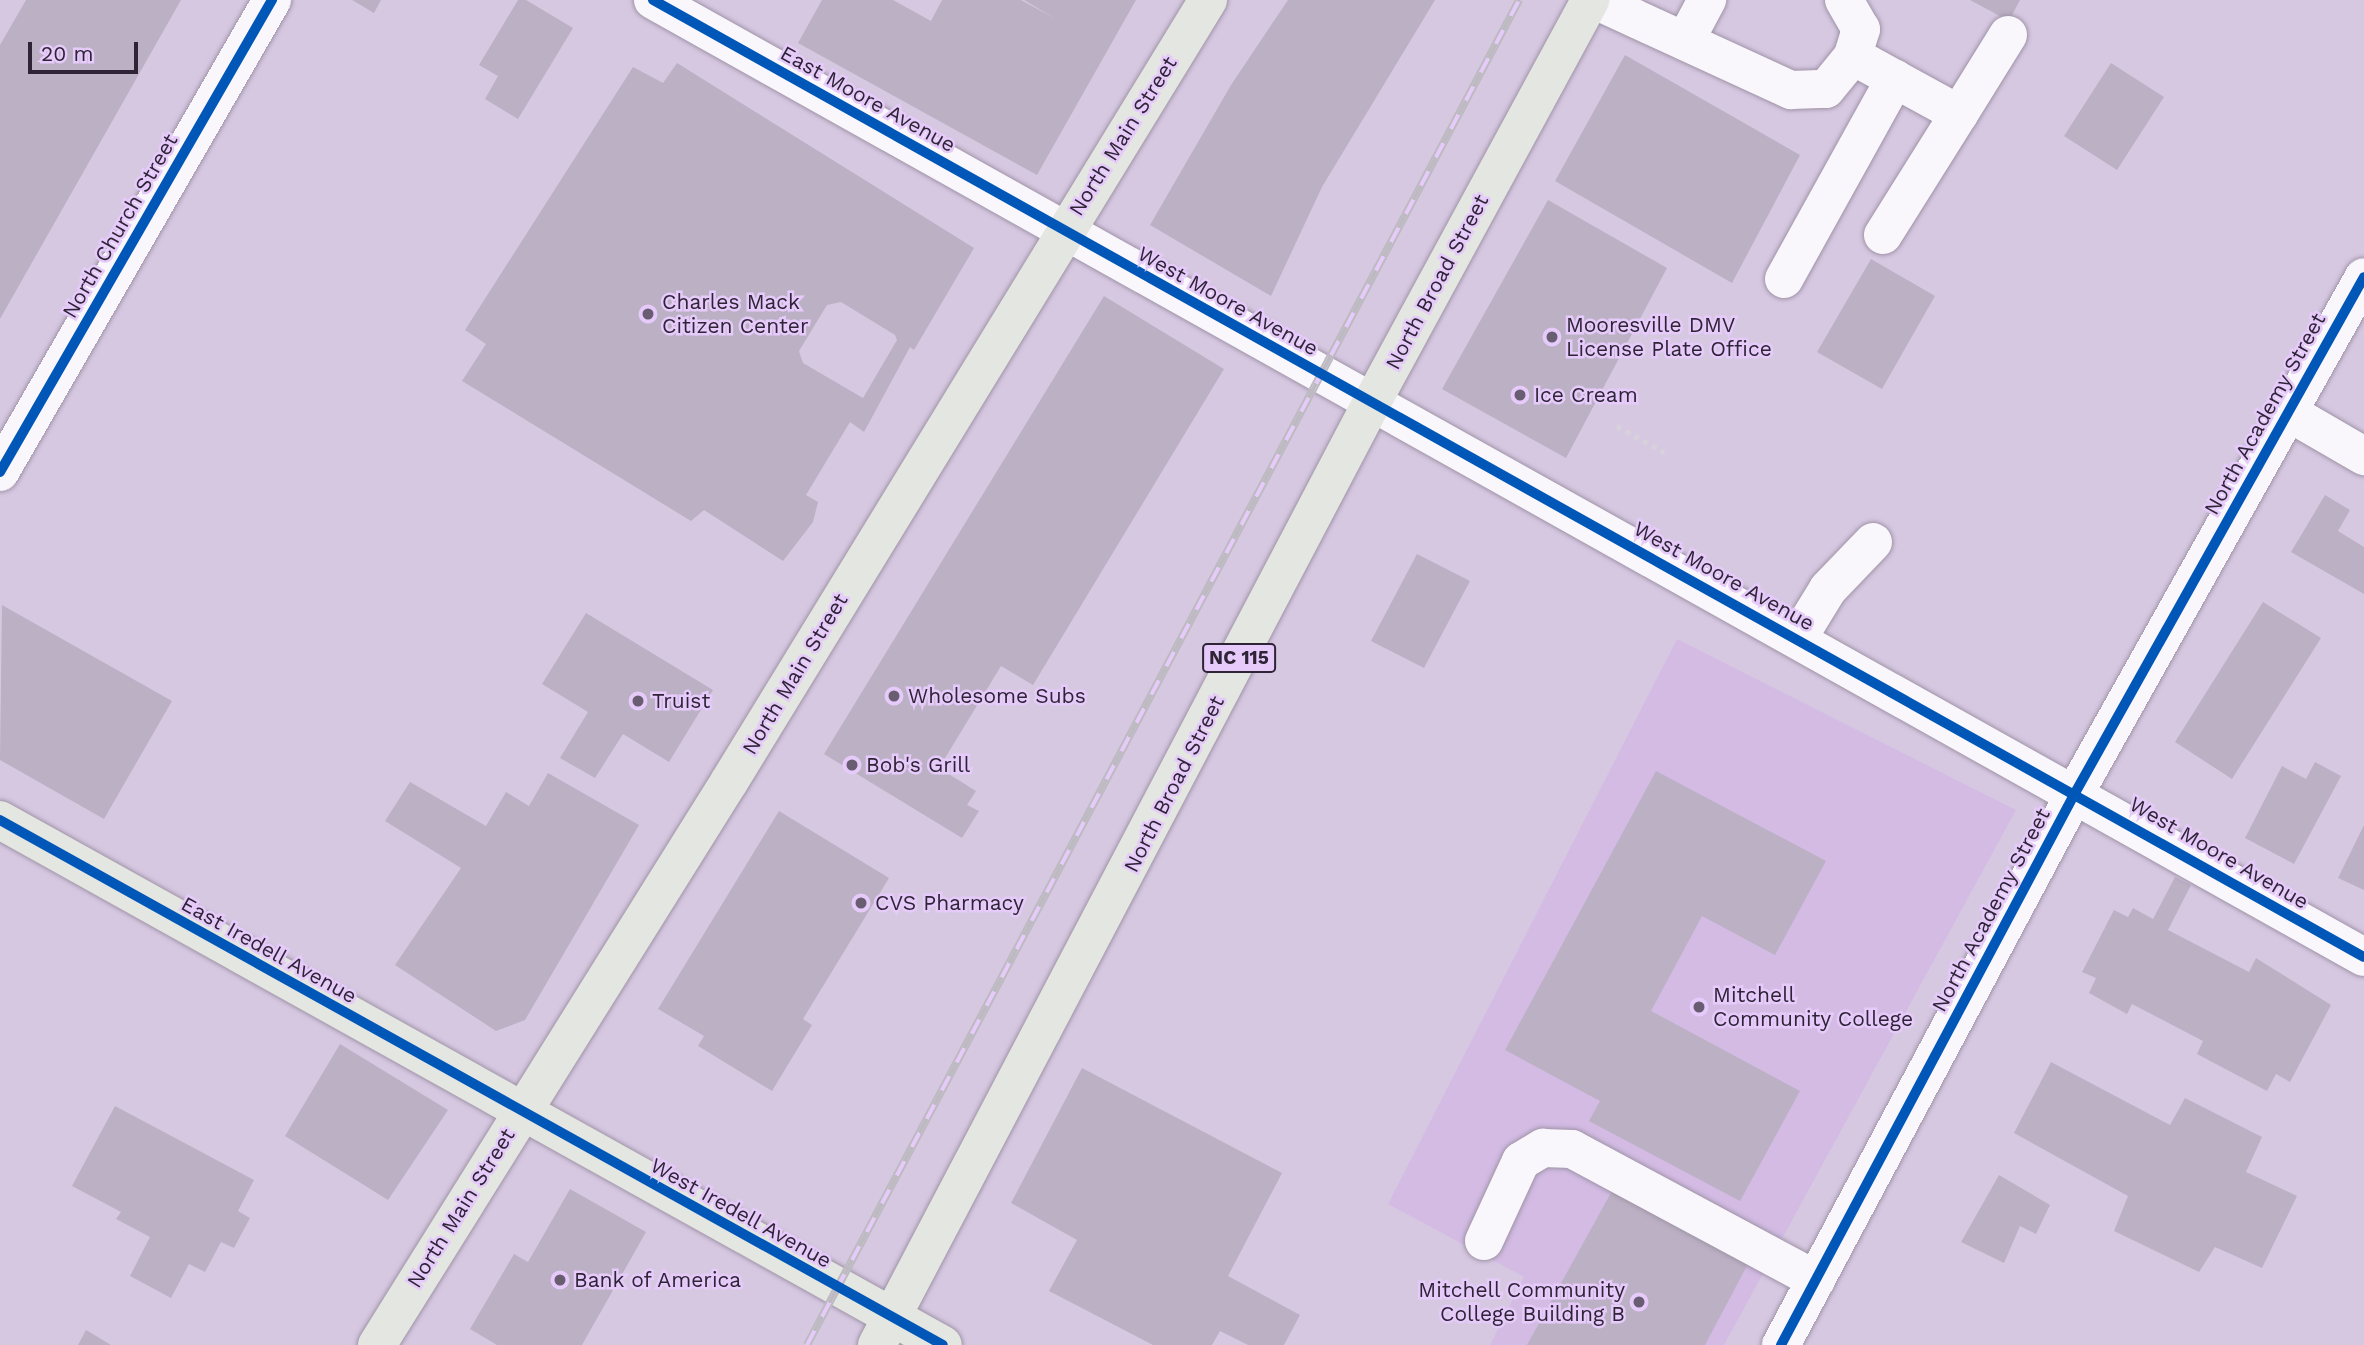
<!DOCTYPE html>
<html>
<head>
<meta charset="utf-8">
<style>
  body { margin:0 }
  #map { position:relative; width:2364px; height:1345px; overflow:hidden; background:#d7c8e2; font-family:"Work Sans",sans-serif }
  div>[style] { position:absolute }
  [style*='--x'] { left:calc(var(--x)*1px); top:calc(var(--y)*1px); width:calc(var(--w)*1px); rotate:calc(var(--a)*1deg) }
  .built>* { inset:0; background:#d3bbe4 }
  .building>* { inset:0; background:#bbb0c4 }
  .path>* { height:4.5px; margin-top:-2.25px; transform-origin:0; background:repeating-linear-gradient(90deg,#d7d2da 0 5px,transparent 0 10px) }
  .roads { filter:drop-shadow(0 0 2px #9f94a7) drop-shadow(0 0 2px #9f94a7) }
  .minor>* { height:38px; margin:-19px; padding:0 19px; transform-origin:19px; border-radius:19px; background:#f9f7fb }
  .major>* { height:38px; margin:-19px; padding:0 19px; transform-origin:19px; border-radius:19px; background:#e4e6e1 }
  .rail>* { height:8px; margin-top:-4px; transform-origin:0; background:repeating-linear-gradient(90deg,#e5cafa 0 16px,#bebac2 0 32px); box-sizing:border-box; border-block:2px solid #bebac2 }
  .cycleway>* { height:10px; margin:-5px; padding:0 5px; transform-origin:5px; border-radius:5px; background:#0057b8 }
  .dots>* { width:19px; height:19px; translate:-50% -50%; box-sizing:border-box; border:4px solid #e5cafa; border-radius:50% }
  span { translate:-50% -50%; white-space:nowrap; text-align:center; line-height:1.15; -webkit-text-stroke:5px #e5cafa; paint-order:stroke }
  .shield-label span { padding:2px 5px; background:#e5cafa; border:2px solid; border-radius:5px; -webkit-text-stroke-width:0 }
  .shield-label { font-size:19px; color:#2e2436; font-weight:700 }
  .street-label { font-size:21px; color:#2e2436 }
  .poi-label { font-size:21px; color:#2e2436 }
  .left { translate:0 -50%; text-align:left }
  .right { translate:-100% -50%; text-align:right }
  .scale { position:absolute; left:28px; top:42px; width:110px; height:32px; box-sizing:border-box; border:4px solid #2e2436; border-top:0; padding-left:9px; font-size:21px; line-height:24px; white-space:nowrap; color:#2e2436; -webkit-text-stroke:5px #e5cafa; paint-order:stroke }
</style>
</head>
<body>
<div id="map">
  <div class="built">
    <div style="clip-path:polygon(1677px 639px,2016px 810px,1724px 1345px,1490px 1345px,1524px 1277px,1388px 1204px)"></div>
  </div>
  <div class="building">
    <div style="clip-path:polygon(26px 0,181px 0,0 319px,0 45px)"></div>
    <div style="clip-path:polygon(352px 0,381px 0,374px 13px)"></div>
    <div style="clip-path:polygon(518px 0,526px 0,573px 28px,518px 119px,485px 99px,498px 76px,479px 65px)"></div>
    <div style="clip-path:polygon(822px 0,893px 0,931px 21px,942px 0,1021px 0,1056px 19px,1024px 0,1136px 0,1037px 175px,798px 43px)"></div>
    <div style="clip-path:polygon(1288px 0,1435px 0,1322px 187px,1271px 296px,1150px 225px,1231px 85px)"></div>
    <div style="clip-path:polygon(1970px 0,2020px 0,2009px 21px)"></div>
    <div style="clip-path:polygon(1625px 55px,1800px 155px,1732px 283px,1555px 181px)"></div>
    <div style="clip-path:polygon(evenodd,677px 63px,974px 248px,914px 350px,910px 347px,864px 432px,850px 422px,806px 495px,818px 502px,813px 522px,783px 561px,704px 510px,691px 521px,462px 381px,486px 344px,465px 330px,633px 67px,663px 83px,677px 63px,841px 302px,895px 335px,897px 340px,863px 398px,803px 363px,799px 351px,827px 305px,841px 302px)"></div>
    <div style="clip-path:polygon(2111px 63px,2164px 97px,2117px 170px,2064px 136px)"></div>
    <div style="clip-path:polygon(1548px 200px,1667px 268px,1566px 458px,1442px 389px)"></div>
    <div style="clip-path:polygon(1871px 259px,1935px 296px,1882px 389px,1817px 352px)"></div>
    <div style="clip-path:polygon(1104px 296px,1224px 369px,1033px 685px,1001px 666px,939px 768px,976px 791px,967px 805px,979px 811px,962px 838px,824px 754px)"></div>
    <div style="clip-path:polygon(2325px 495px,2350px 510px,2338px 531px,2364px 547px,2364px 594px,2291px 552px)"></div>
    <div style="clip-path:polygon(1417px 554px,1470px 581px,1424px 668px,1371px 641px)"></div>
    <div style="clip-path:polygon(2263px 602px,2321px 638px,2232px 779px,2175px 742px)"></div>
    <div style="clip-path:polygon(2px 605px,172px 701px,104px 819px,0 760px)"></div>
    <div style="clip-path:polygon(586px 613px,713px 690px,669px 762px,623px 734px,595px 778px,560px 758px,588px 712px,542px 684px)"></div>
    <div style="clip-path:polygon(2315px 762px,2341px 776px,2294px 864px,2245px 838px,2282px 766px,2306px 779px)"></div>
    <div style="clip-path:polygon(1656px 771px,1826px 861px,1775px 955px,1702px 916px,1651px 1011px,1800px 1091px,1740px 1201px,1589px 1121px,1600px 1101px,1505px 1050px)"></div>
    <div style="clip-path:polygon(548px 773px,639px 825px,525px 1020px,496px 1031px,395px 965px,461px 868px,385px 821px,410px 782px,486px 826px,506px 792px,529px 806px)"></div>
    <div style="clip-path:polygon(779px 811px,889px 878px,803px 1019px,812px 1025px,772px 1091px,698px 1046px,704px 1036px,658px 1009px)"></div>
    <div style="clip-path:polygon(2364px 825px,2364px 890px,2338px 878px)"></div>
    <div style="clip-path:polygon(2175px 877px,2191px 885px,2168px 930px,2249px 972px,2256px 958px,2331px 1005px,2290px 1082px,2276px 1074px,2267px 1091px,2197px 1054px,2203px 1041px,2132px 1004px,2127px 1014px,2089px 993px,2096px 978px,2082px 972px,2114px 910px,2128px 917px,2133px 908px,2153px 919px)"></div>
    <div style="clip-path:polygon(340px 1044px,448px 1110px,388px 1200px,285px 1136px)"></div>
    <div style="clip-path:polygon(2051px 1062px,2170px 1125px,2185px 1098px,2262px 1137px,2246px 1172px,2297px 1196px,2262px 1268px,2215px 1247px,2199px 1272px,2114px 1231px,2128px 1196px,2014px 1133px)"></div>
    <div style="clip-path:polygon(1082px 1068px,1282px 1173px,1228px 1276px,1300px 1315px,1284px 1345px,1248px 1345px,1220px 1331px,1212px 1345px,1153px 1345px,1049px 1291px,1077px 1240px,1011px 1203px)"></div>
    <div style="clip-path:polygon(115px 1106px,254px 1180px,238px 1211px,250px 1218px,234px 1248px,221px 1242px,205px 1272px,189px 1264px,171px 1298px,130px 1276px,150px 1237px,116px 1219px,121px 1212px,72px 1186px)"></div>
    <div style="clip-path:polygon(1999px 1175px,2050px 1205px,2036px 1234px,2020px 1226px,2004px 1263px,1961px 1242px)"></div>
    <div style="clip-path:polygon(1618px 1180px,1750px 1260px,1705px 1345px,1527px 1345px)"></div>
    <div style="clip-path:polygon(570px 1189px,646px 1232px,582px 1345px,497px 1345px,470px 1329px,514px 1254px,528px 1262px)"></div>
    <div style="clip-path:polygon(86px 1330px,111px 1345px,78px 1345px)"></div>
  </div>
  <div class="path">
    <div style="--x:1617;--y:426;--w:54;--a:29"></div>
  </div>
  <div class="roads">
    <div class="minor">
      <div style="--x:653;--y:0;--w:1960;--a:29.22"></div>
      <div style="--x:1595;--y:0;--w:216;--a:24.7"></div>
      <div style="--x:1791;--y:90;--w:35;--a:-2"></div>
      <div style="--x:1826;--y:89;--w:43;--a:-50.7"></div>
      <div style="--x:1853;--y:56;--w:121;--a:28.7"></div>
      <div style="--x:1959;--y:114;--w:93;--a:-58.2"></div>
      <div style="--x:1844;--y:0;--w:34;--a:60"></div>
      <div style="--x:1861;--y:29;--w:28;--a:107"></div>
      <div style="--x:1685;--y:41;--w:47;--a:-61.8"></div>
      <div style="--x:1883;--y:235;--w:143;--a:-57.9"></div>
      <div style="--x:1784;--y:279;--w:229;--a:-61"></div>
      <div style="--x:2288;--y:412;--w:88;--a:30.1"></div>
      <div style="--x:0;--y:472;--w:545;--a:-60.05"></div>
      <div style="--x:1798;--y:638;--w:57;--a:-58.5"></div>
      <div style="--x:1828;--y:589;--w:65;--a:-46.2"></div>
      <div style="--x:1484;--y:1241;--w:88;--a:-65.2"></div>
      <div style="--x:1521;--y:1161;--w:26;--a:-31"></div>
      <div style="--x:1543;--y:1148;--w:29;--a:2"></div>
      <div style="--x:1572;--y:1149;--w:277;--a:28.2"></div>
      <div style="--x:1781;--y:1345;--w:625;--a:-61.96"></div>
      <div style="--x:2075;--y:793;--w:591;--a:-60.75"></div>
    </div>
    <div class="major">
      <div style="--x:0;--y:820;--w:1079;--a:29.11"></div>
      <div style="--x:377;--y:1345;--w:664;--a:-57.99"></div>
      <div style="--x:729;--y:782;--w:917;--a:-58.51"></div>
      <div style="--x:877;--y:1345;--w:1063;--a:-62.3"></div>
      <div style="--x:1371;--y:404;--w:460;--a:-61.5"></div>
    </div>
  </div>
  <div class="rail">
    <div style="--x:807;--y:1345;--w:1522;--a:-62.1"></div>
  </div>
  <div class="cycleway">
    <div style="--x:653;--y:0;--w:1960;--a:29.22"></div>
    <div style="--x:0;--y:472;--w:545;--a:-60.05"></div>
    <div style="--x:0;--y:820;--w:1079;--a:29.11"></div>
    <div style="--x:1781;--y:1345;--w:625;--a:-61.96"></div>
    <div style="--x:2075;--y:793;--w:591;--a:-60.75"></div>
  </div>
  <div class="dots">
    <div style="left:648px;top:314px;background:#695d72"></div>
    <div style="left:1552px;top:337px;background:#695d72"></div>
    <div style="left:1520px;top:395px;background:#695d72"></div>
    <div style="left:894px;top:696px;background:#695d72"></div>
    <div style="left:638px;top:701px;background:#695d72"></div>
    <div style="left:852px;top:765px;background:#695d72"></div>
    <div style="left:861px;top:903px;background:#695d72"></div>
    <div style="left:1699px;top:1007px;background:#695d72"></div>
    <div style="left:560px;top:1280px;background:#695d72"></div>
    <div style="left:1639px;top:1302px;background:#695d72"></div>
  </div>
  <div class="shield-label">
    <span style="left:1239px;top:658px">NC 115</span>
  </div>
  <div class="street-label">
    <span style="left:868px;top:99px;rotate:29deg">East Moore Avenue</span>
    <span style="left:1123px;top:136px;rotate:-58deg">North Main Street</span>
    <span style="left:120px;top:226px;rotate:-60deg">North Church Street</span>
    <span style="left:1437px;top:282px;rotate:-62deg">North Broad Street</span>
    <span style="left:1228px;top:301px;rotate:29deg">West Moore Avenue</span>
    <span style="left:2265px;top:414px;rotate:-61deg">North Academy Street</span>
    <span style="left:1724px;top:576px;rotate:29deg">West Moore Avenue</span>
    <span style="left:795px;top:674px;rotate:-59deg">North Main Street</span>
    <span style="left:1174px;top:784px;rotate:-63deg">North Broad Street</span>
    <span style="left:2219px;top:853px;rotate:30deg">West Moore Avenue</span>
    <span style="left:1991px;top:910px;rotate:-62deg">North Academy Street</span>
    <span style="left:269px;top:950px;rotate:29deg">East Iredell Avenue</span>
    <span style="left:461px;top:1208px;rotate:-58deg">North Main Street</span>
    <span style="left:741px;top:1213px;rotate:29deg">West Iredell Avenue</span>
  </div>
  <div class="poi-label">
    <span class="left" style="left:662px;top:314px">Charles Mack<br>Citizen Center</span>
    <span class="left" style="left:1566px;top:337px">Mooresville DMV<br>License Plate Office</span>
    <span class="left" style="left:1534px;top:395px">Ice Cream</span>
    <span class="left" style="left:908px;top:696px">Wholesome Subs</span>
    <span class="left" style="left:652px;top:701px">Truist</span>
    <span class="left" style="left:866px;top:765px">Bob's Grill</span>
    <span class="left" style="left:875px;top:903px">CVS Pharmacy</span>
    <span class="left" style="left:1713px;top:1007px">Mitchell<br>Community College</span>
    <span class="left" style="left:574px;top:1280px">Bank of America</span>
    <span class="right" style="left:1625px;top:1302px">Mitchell Community<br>College Building B</span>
  </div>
  <div class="scale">20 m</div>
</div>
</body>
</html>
